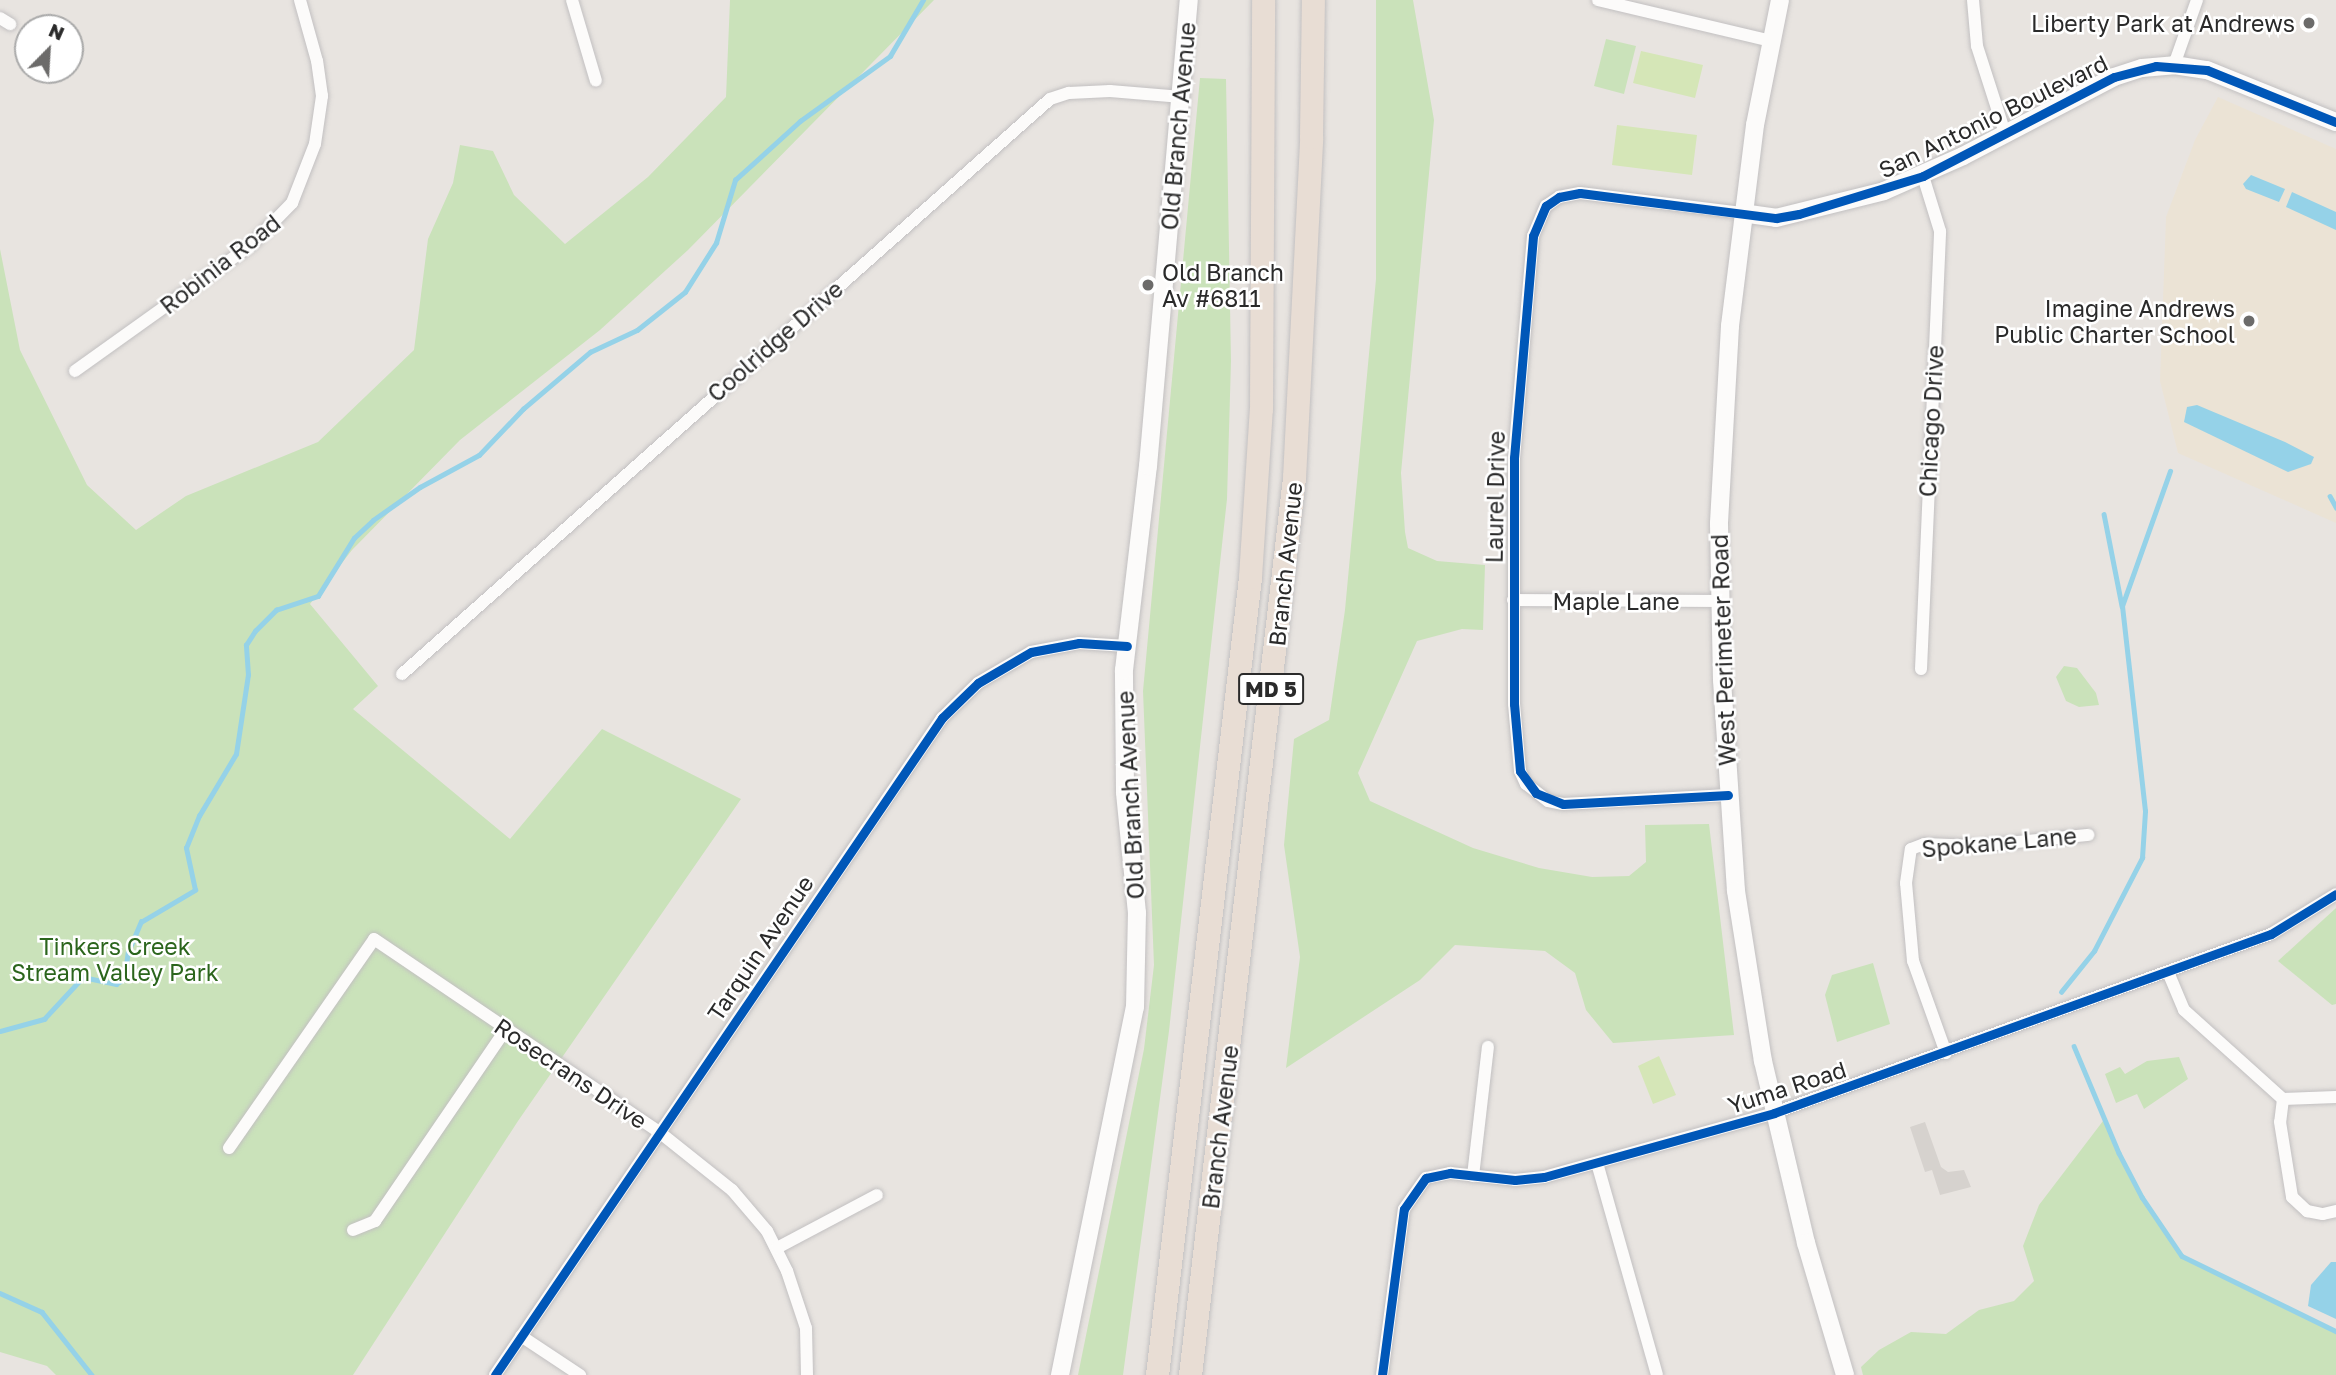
<!DOCTYPE html>
<html>
<head>
<meta charset="utf-8">
<style>
  body { margin:0 }
  #map { position:relative; width:2336px; height:1375px; overflow:hidden; background:#e8e4e0; font-family:"Golos Text",sans-serif }
  div>[style] { position:absolute }
  [style*='--x'] { left:calc(var(--x)*1px); top:calc(var(--y)*1px); width:calc(var(--w)*1px); rotate:calc(var(--a)*1deg) }
  .education>* { inset:0; background:#ebe3d5 }
  .green>* { inset:0; background:#cae2ba }
  .pitch>* { inset:0; background:#d5e6b7 }
  .plaza>* { inset:0; background:#d6d2ce }
  .water>* { inset:0; background:#95d2e8 }
  .stream>* { height:4.5px; margin:-2.25px; padding:0 2.25px; transform-origin:2.25px; border-radius:2.25px; background:#95d2e8 }
  .roads { filter:drop-shadow(0 0 2px #c2c0c1) drop-shadow(0 0 2px #c2c0c1) }
  .street>* { height:12px; margin:-6px; padding:0 6px; transform-origin:6px; border-radius:6px; background:#fcfbfa }
  .secondary>* { height:18px; margin:-9px; padding:0 9px; transform-origin:9px; border-radius:9px; background:#fcfbfa }
  .highway>* { height:23px; margin:-11.5px; padding:0 11.5px; transform-origin:11.5px; border-radius:11.5px; background:#e8ddd4 }
  .cycleway>* { height:9px; margin:-4.5px; padding:0 4.5px; transform-origin:4.5px; border-radius:4.5px; background:#0057b8 }
  .dots>* { width:19px; height:19px; translate:-50% -50%; box-sizing:border-box; border:4px solid #fff; border-radius:50% }
  span { translate:-50% -50%; white-space:nowrap; text-align:center; line-height:1.15; -webkit-text-stroke:5px #fff; paint-order:stroke }
  .shield-label span { padding:2px 5px; background:#fff; border:2px solid; border-radius:5px; -webkit-text-stroke-width:0 }
  .shield-label { font-size:21px; color:#2a2a2a; font-weight:700 }
  .poi-label { font-size:23px; color:#2a2a2a }
  .right { translate:-100% -50%; text-align:right }
  .left { translate:0 -50%; text-align:left }
  .street-label { font-size:23px; color:#2a2a2a }
  .park-label { font-size:23px; color:#2b651c }
  .north { position:absolute; left:14px; top:14px; width:70px; height:70px; box-sizing:border-box; background:#fff; border:2px solid #aaa; border-radius:50%; rotate:24deg; font-size:19px; font-weight:700; line-height:28px; text-align:center; color:#2a2a2a }
  .north::after { content:''; display:block; margin:auto; width:24px; height:32px; background:#6c6b6a; clip-path:polygon(50% 0,100% 100%,50% 72%,0 100%) }
</style>
</head>
<body>
<div id="map">
  <div class="education">
    <div style="clip-path:polygon(2218px 97px,2336px 149px,2336px 523px,2178px 453px,2160px 381px,2166px 217px,2195px 140px)"></div>
  </div>
  <div class="green">
    <div style="clip-path:polygon(730px 0,934px 0,688px 250px,600px 330px,460px 440px,352px 550px,310px 604px,378px 686px,353px 709px,510px 839px,602px 729px,741px 799px,518px 1121px,353px 1375px,56px 1375px,47px 1366px,0 1352px,0 249px,20px 350px,87px 485px,136px 530px,186px 496px,318px 442px,414px 350px,428px 239px,453px 183px,460px 145px,493px 151px,514px 195px,565px 244px,648px 177px,726px 97px)"></div>
    <div style="clip-path:polygon(1376px 0,1413px 0,1434px 120px,1401px 473px,1405px 532px,1408px 548px,1437px 561px,1485px 565px,1483px 630px,1462px 629px,1417px 641px,1358px 773px,1370px 801px,1473px 848px,1539px 868px,1592px 877px,1629px 876px,1646px 862px,1645px 825px,1709px 824px,1734px 1035px,1613px 1043px,1586px 1010px,1575px 973px,1545px 951px,1455px 945px,1420px 980px,1286px 1068px,1300px 957px,1284px 845px,1294px 739px,1329px 720px,1345px 610px,1376px 279px)"></div>
    <div style="clip-path:polygon(1606px 39px,1636px 46px,1624px 94px,1594px 86px)"></div>
    <div style="clip-path:polygon(1200px 78px,1226px 79px,1231px 361px,1227px 499px,1169px 1031px,1123px 1375px,1078px 1375px,1144px 1049px,1154px 965px,1143px 691px)"></div>
    <div style="clip-path:polygon(2064px 666px,2077px 668px,2096px 693px,2099px 705px,2079px 707px,2066px 701px,2056px 677px)"></div>
    <div style="clip-path:polygon(2336px 908px,2336px 1004px,2332px 1005px,2278px 961px)"></div>
    <div style="clip-path:polygon(1873px 963px,1890px 1024px,1837px 1042px,1825px 995px,1832px 975px)"></div>
    <div style="clip-path:polygon(2179px 1057px,2188px 1079px,2144px 1109px,2137px 1094px,2116px 1103px,2105px 1074px,2120px 1067px,2125px 1074px,2147px 1061px)"></div>
    <div style="clip-path:polygon(2103px 1121px,2142px 1197px,2182px 1256px,2336px 1331px,2336px 1375px,1863px 1375px,1861px 1367px,1879px 1350px,1911px 1332px,1946px 1334px,1979px 1310px,2014px 1301px,2034px 1281px,2023px 1246px,2039px 1205px)"></div>
  </div>
  <div class="pitch">
    <div style="clip-path:polygon(1641px 51px,1703px 65px,1695px 98px,1633px 83px)"></div>
    <div style="clip-path:polygon(1617px 125px,1697px 135px,1692px 175px,1612px 165px)"></div>
    <div style="clip-path:polygon(1659px 1056px,1676px 1095px,1653px 1104px,1638px 1066px)"></div>
  </div>
  <div class="plaza">
    <div style="clip-path:polygon(1925px 1122px,1941px 1167px,1948px 1172px,1964px 1170px,1971px 1187px,1940px 1195px,1932px 1170px,1925px 1172px,1910px 1127px)"></div>
  </div>
  <div class="water">
    <div style="clip-path:polygon(2251px 175px,2285px 189px,2279px 202px,2246px 189px,2243px 184px)"></div>
    <div style="clip-path:polygon(2292px 192px,2336px 212px,2336px 230px,2286px 207px)"></div>
    <div style="clip-path:polygon(2197px 405px,2285px 442px,2314px 457px,2311px 464px,2288px 472px,2184px 422px,2187px 407px)"></div>
    <div style="clip-path:polygon(2331px 1262px,2336px 1262px,2336px 1319px,2308px 1306px,2311px 1285px)"></div>
  </div>
  <div class="stream">
    <div style="--x:2330;--y:496;--w:13;--a:61"></div>
    <div style="--x:2104;--y:514;--w:94;--a:78.9"></div>
    <div style="--x:2061;--y:992;--w:53;--a:-51.2"></div>
    <div style="--x:2094;--y:951;--w:105;--a:-62.7"></div>
    <div style="--x:2142;--y:858;--w:47;--a:-86.3"></div>
    <div style="--x:2145;--y:811;--w:206;--a:-96.4"></div>
    <div style="--x:2122;--y:606;--w:143;--a:-70.4"></div>
    <div style="--x:0;--y:1031;--w:46;--a:-15.3"></div>
    <div style="--x:44;--y:1019;--w:57;--a:-47.1"></div>
    <div style="--x:83;--y:977;--w:34;--a:12"></div>
    <div style="--x:116;--y:984;--w:9;--a:-32"></div>
    <div style="--x:124;--y:979;--w:27;--a:-82"></div>
    <div style="--x:128;--y:952;--w:33;--a:-67"></div>
    <div style="--x:141;--y:922;--w:63;--a:-30.7"></div>
    <div style="--x:195;--y:890;--w:43;--a:-102.1"></div>
    <div style="--x:186;--y:848;--w:35;--a:-68"></div>
    <div style="--x:199;--y:816;--w:72;--a:-59.2"></div>
    <div style="--x:236;--y:754;--w:80;--a:-81.4"></div>
    <div style="--x:248;--y:675;--w:30;--a:-94"></div>
    <div style="--x:246;--y:645;--w:17;--a:-57"></div>
    <div style="--x:255;--y:631;--w:30;--a:-45"></div>
    <div style="--x:276;--y:610;--w:44;--a:-18.4"></div>
    <div style="--x:318;--y:596;--w:68;--a:-58.2"></div>
    <div style="--x:354;--y:538;--w:26;--a:-43"></div>
    <div style="--x:373;--y:520;--w:57;--a:-35.1"></div>
    <div style="--x:420;--y:487;--w:67;--a:-28.5"></div>
    <div style="--x:479;--y:455;--w:64;--a:-46.3"></div>
    <div style="--x:523;--y:409;--w:88;--a:-40.4"></div>
    <div style="--x:590;--y:352;--w:52;--a:-25.1"></div>
    <div style="--x:637;--y:330;--w:61;--a:-38.4"></div>
    <div style="--x:685;--y:292;--w:58;--a:-57.7"></div>
    <div style="--x:716;--y:243;--w:66;--a:-73.2"></div>
    <div style="--x:735;--y:180;--w:88;--a:-42.2"></div>
    <div style="--x:800;--y:121;--w:111;--a:-35.8"></div>
    <div style="--x:890;--y:56;--w:65;--a:-59.5"></div>
    <div style="--x:2074;--y:1046;--w:116;--a:67.2"></div>
    <div style="--x:2119;--y:1153;--w:50;--a:62.4"></div>
    <div style="--x:2142;--y:1197;--w:71;--a:55.9"></div>
    <div style="--x:2182;--y:1256;--w:171;--a:26"></div>
    <div style="--x:0;--y:1293;--w:46;--a:24.3"></div>
    <div style="--x:42;--y:1312;--w:80;--a:51.6"></div>
  </div>
  <div class="roads">
    <div class="street">
      <div style="--x:572;--y:0;--w:84;--a:73.5"></div>
      <div style="--x:1598;--y:0;--w:179;--a:13.3"></div>
      <div style="--x:1973;--y:0;--w:46;--a:85"></div>
      <div style="--x:1977;--y:46;--w:91;--a:72.2"></div>
      <div style="--x:0;--y:18;--w:12;--a:31"></div>
      <div style="--x:2174;--y:65;--w:69;--a:-70.5"></div>
      <div style="--x:75;--y:371;--w:216;--a:-35.6"></div>
      <div style="--x:251;--y:245;--w:59;--a:-45.7"></div>
      <div style="--x:292;--y:203;--w:63;--a:-68.7"></div>
      <div style="--x:315;--y:144;--w:49;--a:-81.7"></div>
      <div style="--x:322;--y:96;--w:35;--a:-98"></div>
      <div style="--x:317;--y:61;--w:63;--a:-105.6"></div>
      <div style="--x:1513;--y:600;--w:206;--a:0.3"></div>
      <div style="--x:1921;--y:669;--w:438;--a:-87.5"></div>
      <div style="--x:1940;--y:231;--w:58;--a:-107.2"></div>
      <div style="--x:402;--y:674;--w:866;--a:-41.58"></div>
      <div style="--x:1050;--y:99;--w:20;--a:-18"></div>
      <div style="--x:1069;--y:93;--w:41;--a:-2.8"></div>
      <div style="--x:1110;--y:91;--w:72;--a:4.8"></div>
      <div style="--x:1728;--y:795;--w:165;--a:176.9"></div>
      <div style="--x:1563;--y:804;--w:15;--a:-169"></div>
      <div style="--x:1548;--y:801;--w:28;--a:-142"></div>
      <div style="--x:1526;--y:784;--w:14;--a:-115"></div>
      <div style="--x:1520;--y:771;--w:67;--a:-95.1"></div>
      <div style="--x:1514;--y:704;--w:246;--a:-90"></div>
      <div style="--x:1514;--y:458;--w:223;--a:-85.1"></div>
      <div style="--x:1533;--y:236;--w:33;--a:-67"></div>
      <div style="--x:1546;--y:206;--w:16;--a:-35"></div>
      <div style="--x:1559;--y:197;--w:21;--a:-11"></div>
      <div style="--x:1580;--y:193;--w:163;--a:7"></div>
      <div style="--x:2168;--y:972;--w:41;--a:67.2"></div>
      <div style="--x:2184;--y:1010;--w:133;--a:42"></div>
      <div style="--x:1946;--y:1053;--w:98;--a:-109.7"></div>
      <div style="--x:1913;--y:961;--w:78;--a:-95.1"></div>
      <div style="--x:1906;--y:883;--w:34;--a:-82"></div>
      <div style="--x:1911;--y:849;--w:14;--a:-21"></div>
      <div style="--x:1924;--y:844;--w:53;--a:2.2"></div>
      <div style="--x:1977;--y:846;--w:112;--a:-5.7"></div>
      <div style="--x:2336;--y:1097;--w:53;--a:177.8"></div>
      <div style="--x:2283;--y:1099;--w:23;--a:97"></div>
      <div style="--x:2280;--y:1122;--w:76;--a:80.9"></div>
      <div style="--x:2292;--y:1197;--w:21;--a:43"></div>
      <div style="--x:2307;--y:1211;--w:16;--a:11"></div>
      <div style="--x:2323;--y:1214;--w:13;--a:-13"></div>
      <div style="--x:229;--y:1148;--w:254;--a:-55.2"></div>
      <div style="--x:374;--y:939;--w:343;--a:34.1"></div>
      <div style="--x:658;--y:1131;--w:95;--a:38.6"></div>
      <div style="--x:732;--y:1190;--w:54;--a:49.5"></div>
      <div style="--x:767;--y:1231;--w:45;--a:63.4"></div>
      <div style="--x:787;--y:1271;--w:60;--a:71.6"></div>
      <div style="--x:806;--y:1328;--w:47;--a:88.8"></div>
      <div style="--x:1597;--y:1163;--w:220;--a:74.2"></div>
      <div style="--x:1473;--y:1176;--w:130;--a:-83.4"></div>
      <div style="--x:353;--y:1230;--w:24;--a:-22"></div>
      <div style="--x:375;--y:1221;--w:232;--a:-55.7"></div>
      <div style="--x:777;--y:1248;--w:113;--a:-27.9"></div>
      <div style="--x:521;--y:1336;--w:71;--a:33.5"></div>
      <div style="--x:495;--y:1375;--w:795;--a:-55.77"></div>
      <div style="--x:942;--y:718;--w:50;--a:-44.2"></div>
      <div style="--x:978;--y:683;--w:61;--a:-30.3"></div>
      <div style="--x:1031;--y:652;--w:49;--a:-10.6"></div>
      <div style="--x:1079;--y:643;--w:48;--a:3.6"></div>
      <div style="--x:1382;--y:1375;--w:167;--a:-82.5"></div>
      <div style="--x:1404;--y:1209;--w:38;--a:-55"></div>
      <div style="--x:1426;--y:1178;--w:25;--a:-12"></div>
      <div style="--x:1450;--y:1173;--w:65;--a:6.1"></div>
      <div style="--x:1515;--y:1180;--w:29;--a:-6"></div>
      <div style="--x:1544;--y:1177;--w:239;--a:-15.5"></div>
      <div style="--x:1774;--y:1113;--w:528;--a:-19.81"></div>
      <div style="--x:2271;--y:934;--w:76;--a:-31.6"></div>
    </div>
    <div class="secondary">
      <div style="--x:1780;--y:0;--w:127;--a:101.3"></div>
      <div style="--x:1755;--y:125;--w:203;--a:97.1"></div>
      <div style="--x:1730;--y:326;--w:198;--a:93.2"></div>
      <div style="--x:1719;--y:524;--w:156;--a:88.9"></div>
      <div style="--x:1722;--y:680;--w:211;--a:86.2"></div>
      <div style="--x:1736;--y:891;--w:172;--a:81"></div>
      <div style="--x:1763;--y:1061;--w:187;--a:76.7"></div>
      <div style="--x:1806;--y:1243;--w:138;--a:73.5"></div>
      <div style="--x:1742;--y:213;--w:34;--a:8"></div>
      <div style="--x:1776;--y:218;--w:111;--a:-14"></div>
      <div style="--x:1884;--y:191;--w:86;--a:-23.9"></div>
      <div style="--x:1963;--y:156;--w:170;--a:-27.6"></div>
      <div style="--x:2114;--y:77;--w:29;--a:-18"></div>
      <div style="--x:2142;--y:68;--w:32;--a:-5"></div>
      <div style="--x:2174;--y:65;--w:33;--a:9"></div>
      <div style="--x:2207;--y:70;--w:139;--a:22"></div>
      <div style="--x:1060;--y:1375;--w:376;--a:-78.5"></div>
      <div style="--x:1135;--y:1007;--w:94;--a:-88.8"></div>
      <div style="--x:1137;--y:913;--w:122;--a:-95.7"></div>
      <div style="--x:1125;--y:792;--w:122;--a:-90.5"></div>
      <div style="--x:1124;--y:670;--w:205;--a:-83.3"></div>
      <div style="--x:1148;--y:466;--w:468;--a:-85"></div>
    </div>
    <div class="highway">
      <div style="--x:1157;--y:1375;--w:803;--a:-83.35"></div>
      <div style="--x:1250;--y:577;--w:168;--a:-86.3"></div>
      <div style="--x:1261;--y:409;--w:409;--a:-89.7"></div>
      <div style="--x:1190;--y:1375;--w:903;--a:-83.39"></div>
      <div style="--x:1294;--y:478;--w:341;--a:-87.1"></div>
      <div style="--x:1311;--y:137;--w:137;--a:-89.2"></div>
    </div>
  </div>
  <div class="cycleway">
    <div style="--x:1728;--y:795;--w:165;--a:176.9"></div>
    <div style="--x:1563;--y:804;--w:29;--a:-158"></div>
    <div style="--x:1536;--y:793;--w:27;--a:-126"></div>
    <div style="--x:1520;--y:771;--w:67;--a:-95.1"></div>
    <div style="--x:1514;--y:704;--w:246;--a:-90"></div>
    <div style="--x:1514;--y:458;--w:223;--a:-85.1"></div>
    <div style="--x:1533;--y:236;--w:33;--a:-67"></div>
    <div style="--x:1546;--y:206;--w:16;--a:-35"></div>
    <div style="--x:1559;--y:197;--w:21;--a:-11"></div>
    <div style="--x:1580;--y:193;--w:198;--a:7.3"></div>
    <div style="--x:1776;--y:218;--w:23;--a:-10"></div>
    <div style="--x:1799;--y:214;--w:130;--a:-17"></div>
    <div style="--x:1923;--y:176;--w:215;--a:-27.4"></div>
    <div style="--x:2114;--y:77;--w:43;--a:-14.7"></div>
    <div style="--x:2156;--y:66;--w:51;--a:4.5"></div>
    <div style="--x:2207;--y:70;--w:139;--a:22"></div>
    <div style="--x:495;--y:1375;--w:795;--a:-55.77"></div>
    <div style="--x:942;--y:718;--w:50;--a:-44.2"></div>
    <div style="--x:978;--y:683;--w:61;--a:-30.3"></div>
    <div style="--x:1031;--y:652;--w:49;--a:-10.6"></div>
    <div style="--x:1079;--y:643;--w:48;--a:3.6"></div>
    <div style="--x:1382;--y:1375;--w:167;--a:-82.5"></div>
    <div style="--x:1404;--y:1209;--w:38;--a:-55"></div>
    <div style="--x:1426;--y:1178;--w:25;--a:-12"></div>
    <div style="--x:1450;--y:1173;--w:65;--a:6.1"></div>
    <div style="--x:1515;--y:1180;--w:29;--a:-6"></div>
    <div style="--x:1544;--y:1177;--w:239;--a:-15.5"></div>
    <div style="--x:1774;--y:1113;--w:528;--a:-19.81"></div>
    <div style="--x:2271;--y:934;--w:76;--a:-31.6"></div>
  </div>
  <div class="dots">
    <div style="left:2309px;top:23px;background:#6c6b6a"></div>
    <div style="left:1148px;top:285px;background:#6c6b6a"></div>
    <div style="left:2249px;top:321px;background:#6c6b6a"></div>
  </div>
  <div class="shield-label">
    <span style="left:1271px;top:689px">MD 5</span>
  </div>
  <div class="poi-label">
    <span class="right" style="left:2295px;top:23px">Liberty Park at Andrews</span>
    <span class="left" style="left:1162px;top:285px">Old Branch<br>Av #6811</span>
    <span class="right" style="left:2235px;top:321px">Imagine Andrews<br>Public Charter School</span>
  </div>
  <div class="street-label">
    <span style="left:1993px;top:116px;rotate:-26deg">San Antonio Boulevard</span>
    <span style="left:1178px;top:126px;rotate:-85deg">Old Branch Avenue</span>
    <span style="left:220px;top:264px;rotate:-38deg">Robinia Road</span>
    <span style="left:775px;top:341px;rotate:-41deg">Coolridge Drive</span>
    <span style="left:1931px;top:421px;rotate:-87deg">Chicago Drive</span>
    <span style="left:1495px;top:497px;rotate:-89deg">Laurel Drive</span>
    <span style="left:1285px;top:564px;rotate:-84deg">Branch Avenue</span>
    <span style="left:1616px;top:601px">Maple Lane</span>
    <span style="left:1723px;top:650px;rotate:-92deg">West Perimeter Road</span>
    <span style="left:1130px;top:795px;rotate:-93deg">Old Branch Avenue</span>
    <span style="left:1999px;top:842px;rotate:-5deg">Spokane Lane</span>
    <span style="left:760px;top:948px;rotate:-56deg">Tarquin Avenue</span>
    <span style="left:571px;top:1073px;rotate:34deg">Rosecrans Drive</span>
    <span style="left:1787px;top:1087px;rotate:-18deg">Yuma Road</span>
    <span style="left:1220px;top:1127px;rotate:-83deg">Branch Avenue</span>
  </div>
  <div class="park-label">
    <span style="left:115px;top:959px">Tinkers Creek<br>Stream Valley Park</span>
  </div>
  <div class="north">N</div>
</div>
</body>
</html>
